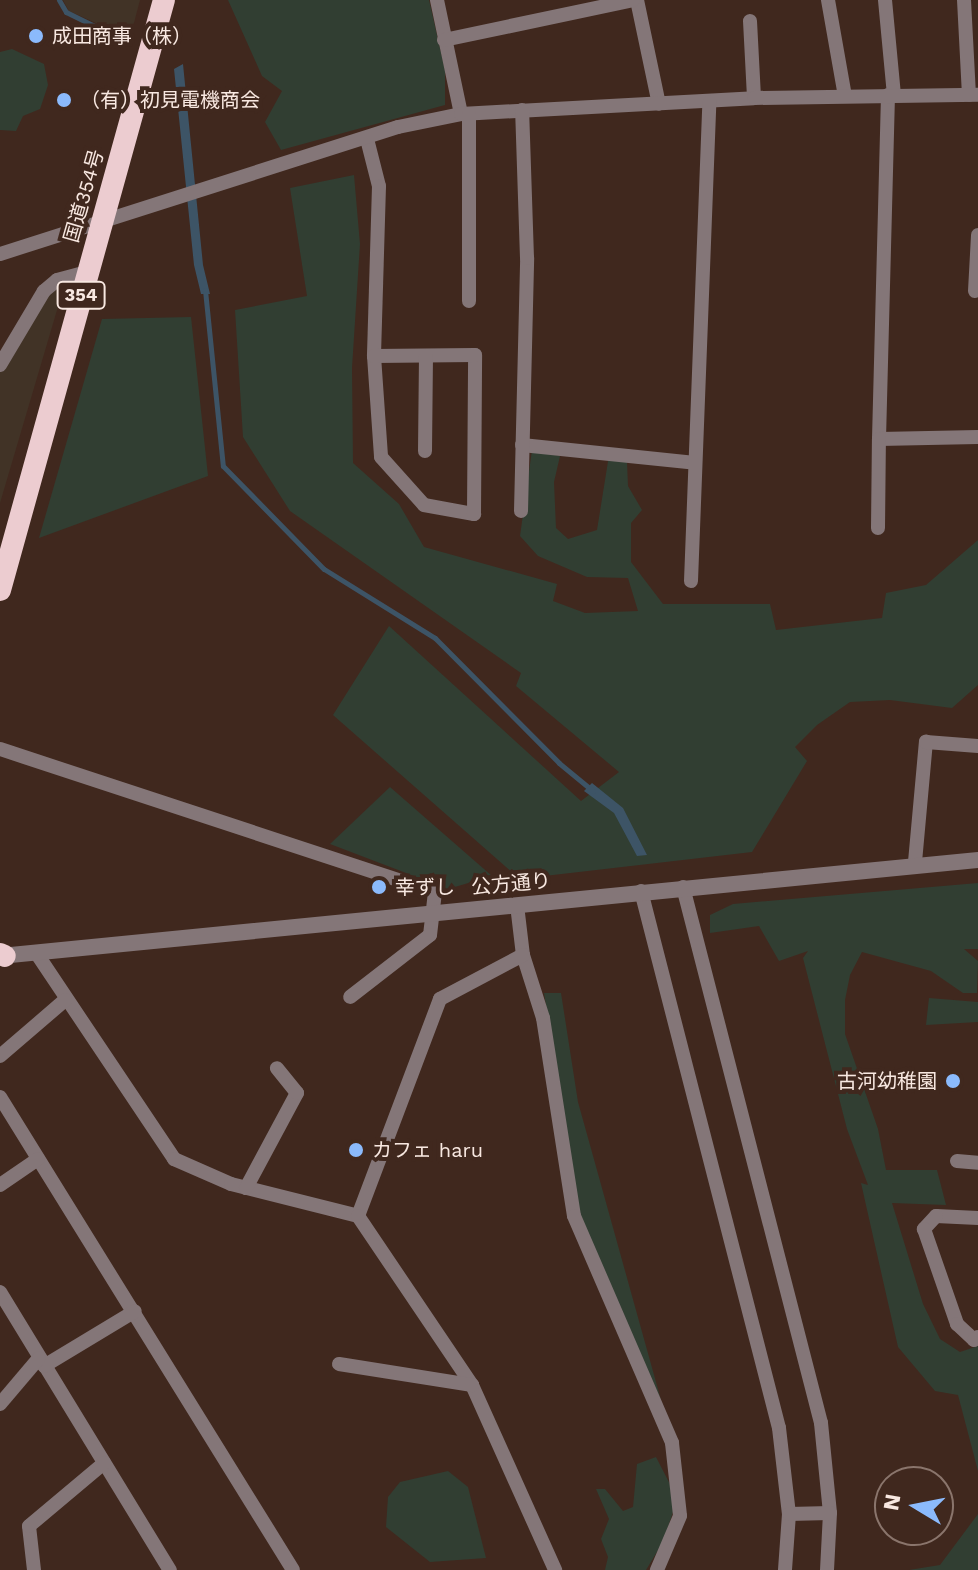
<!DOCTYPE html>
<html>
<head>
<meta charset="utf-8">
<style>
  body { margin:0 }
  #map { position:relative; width:978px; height:1570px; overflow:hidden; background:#40281e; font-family:"Work Sans","Noto Sans JP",sans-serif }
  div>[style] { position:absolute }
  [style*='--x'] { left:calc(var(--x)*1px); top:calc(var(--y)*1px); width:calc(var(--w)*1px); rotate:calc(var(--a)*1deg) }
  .commercial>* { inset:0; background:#413326 }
  .green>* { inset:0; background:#313e32 }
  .water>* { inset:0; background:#3d5466 }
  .stream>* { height:5px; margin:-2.5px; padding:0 2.5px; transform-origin:2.5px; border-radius:2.5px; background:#3d5466 }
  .minor>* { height:14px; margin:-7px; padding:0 7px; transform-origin:7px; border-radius:7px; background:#847678 }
  .tertiary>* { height:16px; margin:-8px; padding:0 8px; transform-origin:8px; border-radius:8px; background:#847678 }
  .trunk>* { height:22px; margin:-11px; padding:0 11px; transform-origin:11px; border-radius:11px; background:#ecccd0 }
  .dots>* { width:22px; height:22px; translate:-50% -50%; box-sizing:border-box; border:4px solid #40281e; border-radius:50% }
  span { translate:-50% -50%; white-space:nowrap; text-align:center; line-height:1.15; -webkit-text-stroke:8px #40281e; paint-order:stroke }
  .shield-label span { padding:2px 6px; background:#40281e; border:2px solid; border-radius:6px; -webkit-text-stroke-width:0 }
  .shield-label { font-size:18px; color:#f8e8e1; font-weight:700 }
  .poi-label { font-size:20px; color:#f8e8e1 }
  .left { translate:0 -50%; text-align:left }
  .right { translate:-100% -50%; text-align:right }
  .street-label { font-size:20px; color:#f8e8e1 }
  .north { position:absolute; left:874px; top:1466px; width:80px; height:80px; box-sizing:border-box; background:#40281e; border:2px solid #8a756c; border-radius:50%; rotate:280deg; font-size:22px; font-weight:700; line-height:32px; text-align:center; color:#f8e8e1 }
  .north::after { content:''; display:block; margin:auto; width:28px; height:36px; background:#8bbafc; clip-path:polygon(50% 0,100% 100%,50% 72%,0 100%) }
</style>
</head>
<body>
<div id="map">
  <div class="commercial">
    <div style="clip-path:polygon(63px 0,140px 0,130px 38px,69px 11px)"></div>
    <div style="clip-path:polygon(65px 283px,0 503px,0 372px,48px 292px)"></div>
  </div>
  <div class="green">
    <div style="clip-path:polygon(228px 0,429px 0,445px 70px,445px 105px,281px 150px,265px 122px,282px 91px,262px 76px)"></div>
    <div style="clip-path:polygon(12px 49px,44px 64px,48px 85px,40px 109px,23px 116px,16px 131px,0 130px,0 52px)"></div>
    <div style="clip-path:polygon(354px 175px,360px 244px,352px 368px,353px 463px,399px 504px,424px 547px,557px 584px,553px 601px,585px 613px,638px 611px,628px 578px,587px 577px,538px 556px,520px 536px,532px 450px,560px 456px,554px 482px,556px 528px,568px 539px,597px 530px,610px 449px,627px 462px,628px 486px,642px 510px,631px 523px,631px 562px,663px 604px,770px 604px,776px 630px,882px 618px,886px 593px,926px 585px,978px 540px,978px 685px,952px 708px,890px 700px,850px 702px,817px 725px,795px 747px,807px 761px,752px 852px,527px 878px,520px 870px,514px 874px,333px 715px,389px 626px,581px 801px,619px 772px,516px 686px,521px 673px,290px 511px,243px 437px,235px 310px,307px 296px,290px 188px)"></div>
    <div style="clip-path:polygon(191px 317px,208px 476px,39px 538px,102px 319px)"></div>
    <div style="clip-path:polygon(390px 787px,492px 876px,448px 889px,330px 844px)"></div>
    <div style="clip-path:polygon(978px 883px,978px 949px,964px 949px,978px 961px,977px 993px,963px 993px,931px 971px,862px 952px,850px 975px,845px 1000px,845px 1034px,878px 1129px,886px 1170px,937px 1170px,946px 1205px,892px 1203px,923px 1304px,940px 1339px,960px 1352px,978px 1346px,978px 1471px,958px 1395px,935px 1391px,898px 1347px,861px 1183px,868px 1185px,847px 1129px,803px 958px,808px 951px,779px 961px,759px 926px,710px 933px,710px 915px,733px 904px)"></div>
    <div style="clip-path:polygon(544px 993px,561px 993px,578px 1102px,661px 1400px,580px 1218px)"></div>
    <div style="clip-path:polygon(929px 998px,978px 1002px,978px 1022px,926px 1025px)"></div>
    <div style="clip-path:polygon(656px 1457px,672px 1488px,673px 1512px,663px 1542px,646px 1570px,605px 1570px,608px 1557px,601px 1539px,609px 1519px,596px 1489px,605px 1489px,623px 1511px,633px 1507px,637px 1464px)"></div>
    <div style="clip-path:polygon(448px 1471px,468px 1487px,486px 1558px,430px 1562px,386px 1527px,388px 1497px,400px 1482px)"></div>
    <div style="clip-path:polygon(978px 1514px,978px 1570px,909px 1570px,940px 1565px)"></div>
  </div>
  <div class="water">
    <div style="clip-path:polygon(183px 64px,203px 265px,210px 294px,201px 294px,194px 265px,174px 69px)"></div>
    <div style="clip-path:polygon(592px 783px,623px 808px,647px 855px,637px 856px,614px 813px,584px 791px)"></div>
  </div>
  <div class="stream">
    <div style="--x:59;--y:0;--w:14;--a:60"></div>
    <div style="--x:66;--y:12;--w:64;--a:26.2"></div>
    <div style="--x:205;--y:290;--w:177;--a:84.2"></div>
    <div style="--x:223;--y:466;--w:144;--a:45.6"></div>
    <div style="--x:324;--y:569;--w:131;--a:31.9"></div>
    <div style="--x:435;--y:638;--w:176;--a:45.2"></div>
    <div style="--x:559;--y:763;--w:44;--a:39.5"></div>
  </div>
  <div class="minor">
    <div style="--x:437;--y:0;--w:116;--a:78.1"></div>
    <div style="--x:637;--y:0;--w:106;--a:78.1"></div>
    <div style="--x:828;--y:0;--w:97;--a:80"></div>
    <div style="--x:885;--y:0;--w:95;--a:84.6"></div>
    <div style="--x:964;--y:0;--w:95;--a:87"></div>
    <div style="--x:750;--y:21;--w:77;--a:87"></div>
    <div style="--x:444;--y:40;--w:193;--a:-11.9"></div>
    <div style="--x:888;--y:95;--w:344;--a:91.5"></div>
    <div style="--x:879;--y:439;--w:99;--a:-1.2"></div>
    <div style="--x:367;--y:139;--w:49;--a:75.7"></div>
    <div style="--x:379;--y:186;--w:170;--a:91.7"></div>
    <div style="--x:374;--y:356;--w:101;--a:86"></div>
    <div style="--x:381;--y:457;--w:64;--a:48.1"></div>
    <div style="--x:424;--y:505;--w:51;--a:10.2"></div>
    <div style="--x:474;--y:514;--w:159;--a:-89.6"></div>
    <div style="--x:475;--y:355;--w:101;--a:179.4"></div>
    <div style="--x:0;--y:254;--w:418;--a:-17.7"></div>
    <div style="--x:398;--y:127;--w:64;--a:-11.7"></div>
    <div style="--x:461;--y:114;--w:293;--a:-3.1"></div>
    <div style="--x:754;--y:98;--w:224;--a:-0.8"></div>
    <div style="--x:975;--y:291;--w:56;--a:-86.9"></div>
    <div style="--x:469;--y:301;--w:187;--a:-90"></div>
    <div style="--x:0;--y:365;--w:86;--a:-59.3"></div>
    <div style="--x:44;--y:291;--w:17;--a:-40"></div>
    <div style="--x:57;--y:280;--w:31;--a:-15"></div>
    <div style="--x:522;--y:445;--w:174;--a:5.9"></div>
    <div style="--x:425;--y:451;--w:95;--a:-89.4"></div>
    <div style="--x:521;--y:511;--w:253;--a:-88.6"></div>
    <div style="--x:527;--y:258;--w:148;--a:-91.9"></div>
    <div style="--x:878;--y:528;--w:89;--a:-89.4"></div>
    <div style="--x:691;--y:581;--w:479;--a:-87.8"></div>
    <div style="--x:0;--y:749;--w:458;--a:18.2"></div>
    <div style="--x:435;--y:892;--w:43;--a:96.6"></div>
    <div style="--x:430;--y:935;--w:101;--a:142.2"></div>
    <div style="--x:915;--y:862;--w:121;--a:-84.8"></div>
    <div style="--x:926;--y:742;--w:52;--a:4.4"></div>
    <div style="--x:683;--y:887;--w:553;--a:75.56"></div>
    <div style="--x:821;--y:1423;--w:90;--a:84.3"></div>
    <div style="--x:830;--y:1513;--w:57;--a:93"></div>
    <div style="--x:641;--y:891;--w:554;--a:75.59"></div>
    <div style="--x:779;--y:1428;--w:87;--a:83.4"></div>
    <div style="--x:789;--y:1514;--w:56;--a:94.1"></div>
    <div style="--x:517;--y:905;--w:50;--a:83.2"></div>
    <div style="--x:523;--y:955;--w:66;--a:72.4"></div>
    <div style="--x:543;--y:1018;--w:200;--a:81.1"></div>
    <div style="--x:574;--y:1216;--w:247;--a:66.6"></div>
    <div style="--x:672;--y:1443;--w:73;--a:83.7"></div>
    <div style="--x:680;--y:1516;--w:59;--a:113.1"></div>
    <div style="--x:37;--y:954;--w:247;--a:56.2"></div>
    <div style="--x:174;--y:1159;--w:62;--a:23.7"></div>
    <div style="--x:231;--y:1184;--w:131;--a:14.1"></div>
    <div style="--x:523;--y:955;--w:94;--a:152.1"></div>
    <div style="--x:440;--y:999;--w:232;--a:110.7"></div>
    <div style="--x:358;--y:1216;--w:204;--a:56"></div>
    <div style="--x:472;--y:1385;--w:203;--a:65.8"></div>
    <div style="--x:0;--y:1056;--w:86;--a:-40.7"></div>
    <div style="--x:0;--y:1097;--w:556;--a:58.22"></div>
    <div style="--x:957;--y:1161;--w:21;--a:5"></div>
    <div style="--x:0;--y:1185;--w:46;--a:-34.4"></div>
    <div style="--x:246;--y:1188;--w:108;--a:-61.8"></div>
    <div style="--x:297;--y:1093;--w:32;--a:-129"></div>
    <div style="--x:978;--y:1218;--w:42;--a:-177.3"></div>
    <div style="--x:936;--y:1216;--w:18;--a:133"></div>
    <div style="--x:924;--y:1229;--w:101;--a:70.8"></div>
    <div style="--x:957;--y:1324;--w:23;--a:43"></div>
    <div style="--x:974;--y:1340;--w:5;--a:-37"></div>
    <div style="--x:0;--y:1292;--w:326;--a:58.6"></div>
    <div style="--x:339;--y:1364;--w:135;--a:9"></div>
    <div style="--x:44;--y:1366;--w:106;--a:-31.1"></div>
    <div style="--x:0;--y:1404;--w:60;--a:-49.7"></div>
    <div style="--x:789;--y:1514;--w:41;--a:-1.4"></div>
    <div style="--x:34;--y:1570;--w:44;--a:-96.5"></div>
    <div style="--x:29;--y:1526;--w:98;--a:-40"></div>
  </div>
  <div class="tertiary">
    <div style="--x:0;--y:956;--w:983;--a:-5.61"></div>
  </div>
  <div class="trunk">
    <div style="--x:0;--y:590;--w:612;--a:-74.47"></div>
    <div style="--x:0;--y:954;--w:5;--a:22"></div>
  </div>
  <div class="dots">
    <div style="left:36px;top:36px;background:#8bbafc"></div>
    <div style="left:64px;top:100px;background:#8bbafc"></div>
    <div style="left:379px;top:887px;background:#8bbafc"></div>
    <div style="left:953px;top:1081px;background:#8bbafc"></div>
    <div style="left:356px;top:1150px;background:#8bbafc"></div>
  </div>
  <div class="shield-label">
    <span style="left:81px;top:295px">354</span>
  </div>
  <div class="poi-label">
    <span class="left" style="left:52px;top:36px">成田商事（株）</span>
    <span class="left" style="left:80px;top:100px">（有）初見電機商会</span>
    <span class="left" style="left:395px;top:887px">幸ずし</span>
    <span class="right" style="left:937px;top:1081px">古河幼稚園</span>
    <span class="left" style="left:372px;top:1150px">カフェ haru</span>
  </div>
  <div class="street-label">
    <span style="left:84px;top:196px;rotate:-74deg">国道354号</span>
    <span style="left:511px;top:884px;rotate:-5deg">公方通り</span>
  </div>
  <div class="north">N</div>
</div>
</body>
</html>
